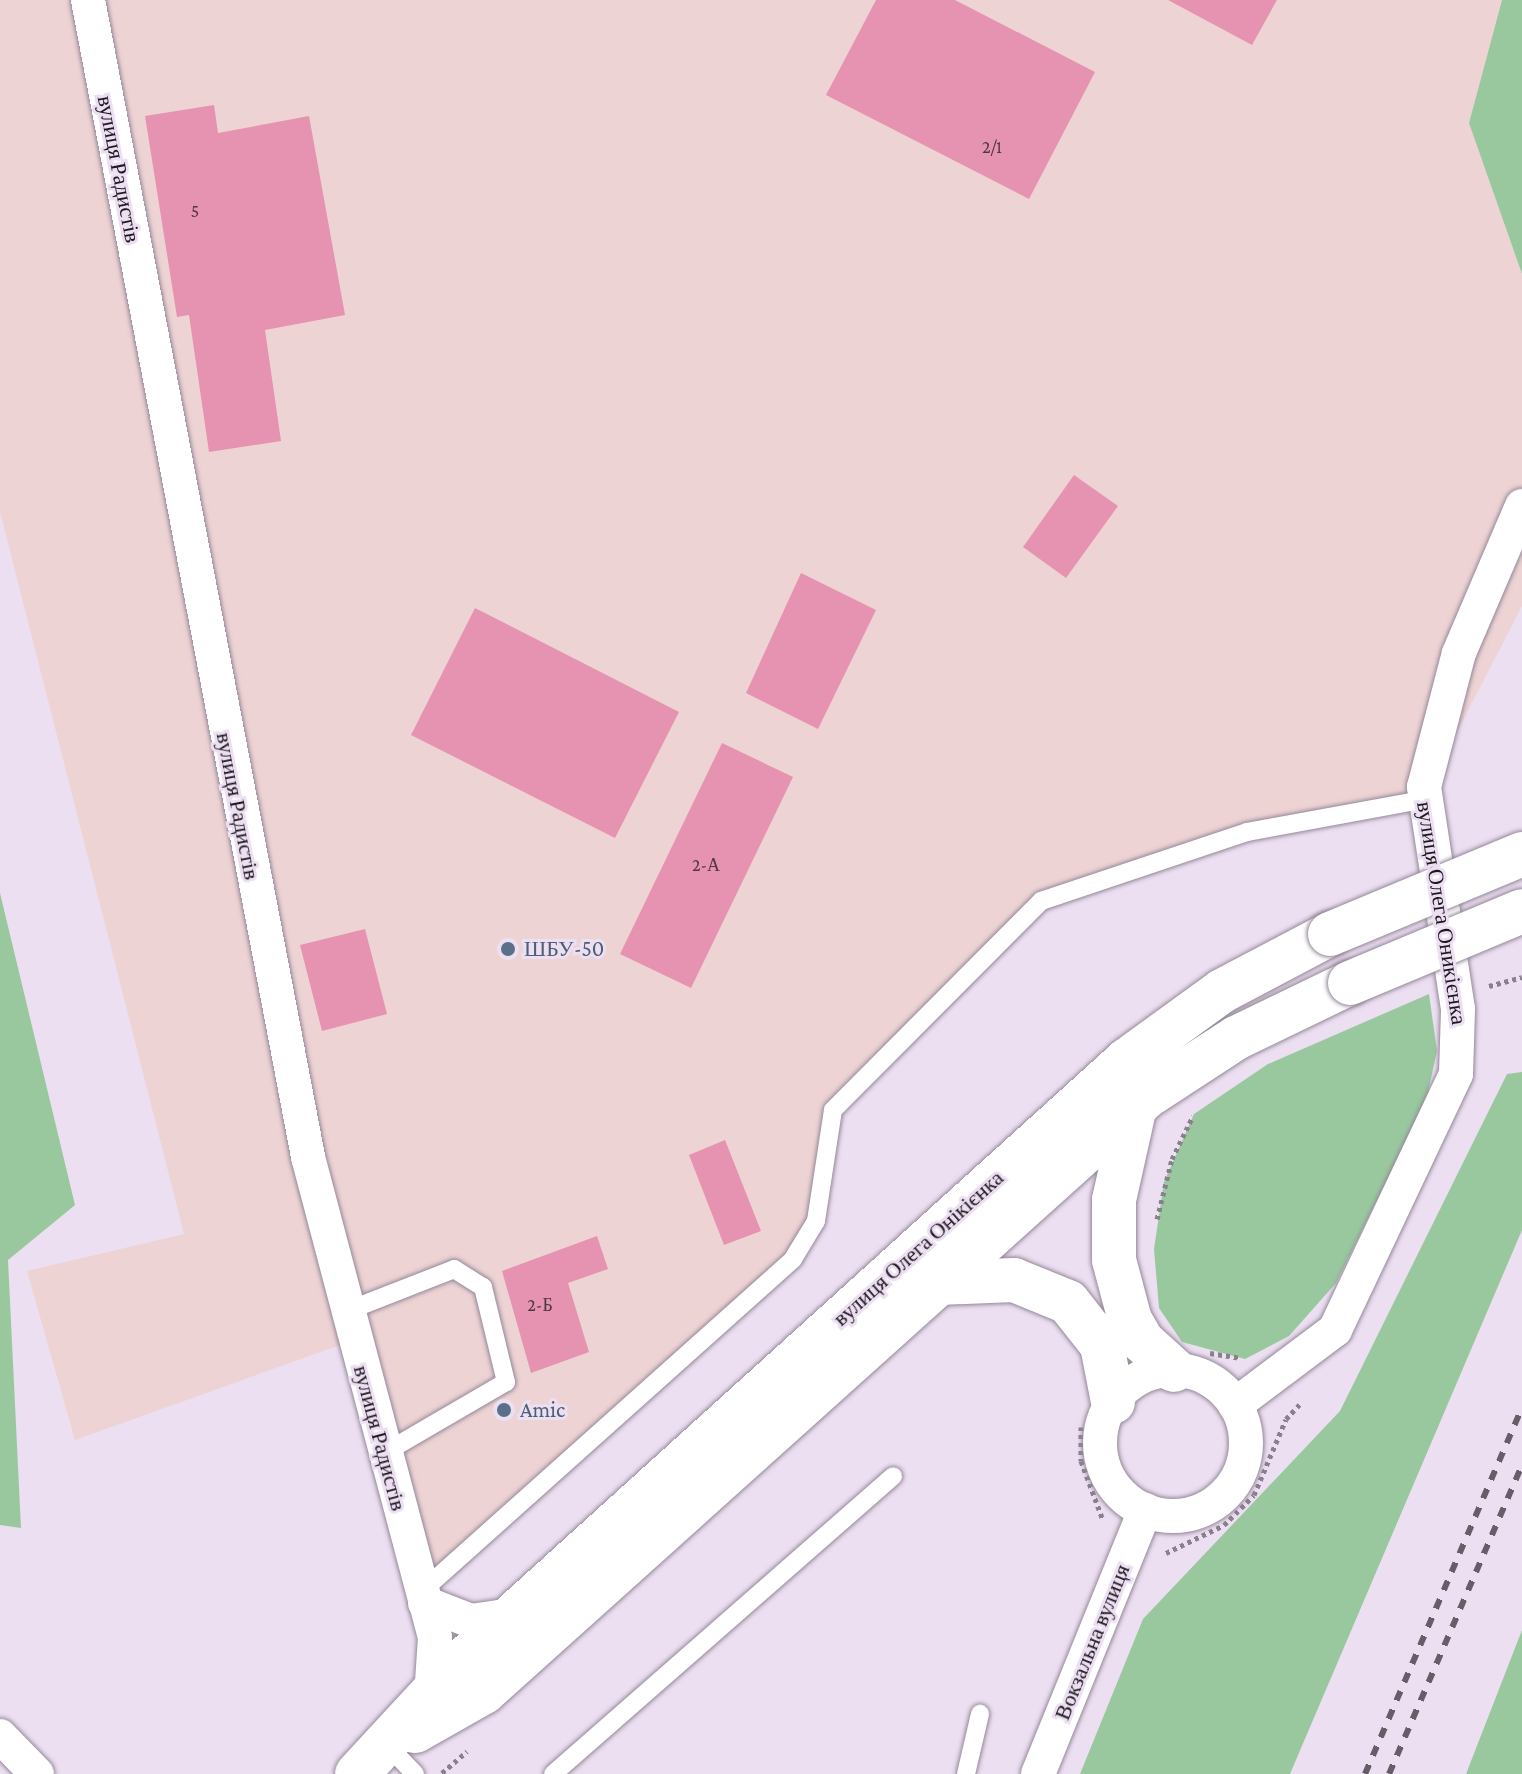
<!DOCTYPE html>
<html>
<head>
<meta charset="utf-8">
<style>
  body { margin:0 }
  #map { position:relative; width:1522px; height:1774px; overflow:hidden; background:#ecdff1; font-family:"Crimson Pro",serif }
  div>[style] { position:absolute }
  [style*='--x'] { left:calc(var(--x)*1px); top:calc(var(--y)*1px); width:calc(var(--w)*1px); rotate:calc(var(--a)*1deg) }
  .industrial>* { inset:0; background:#eed3d4 }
  .green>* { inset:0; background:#99c89f }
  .building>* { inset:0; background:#e593b0 }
  .path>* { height:5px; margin-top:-2.5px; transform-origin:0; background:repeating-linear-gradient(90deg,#89808d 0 4px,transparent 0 8px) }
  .roads { filter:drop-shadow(0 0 2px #948899) drop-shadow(0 0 2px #948899) }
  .service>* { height:18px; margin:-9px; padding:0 9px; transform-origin:9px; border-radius:9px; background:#fff }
  .minor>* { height:34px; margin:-17px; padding:0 17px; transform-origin:17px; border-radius:17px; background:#fff }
  .minor>.ring { margin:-17px; padding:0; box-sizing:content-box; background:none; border:34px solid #fff; border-radius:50% }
  .primary>* { height:44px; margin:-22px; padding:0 22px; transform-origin:22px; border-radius:22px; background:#fff }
  .rail>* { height:6px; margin-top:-3px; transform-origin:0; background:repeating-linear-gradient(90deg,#655e69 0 10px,transparent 0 20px) }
  .bridges { filter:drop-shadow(0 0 2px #948899) drop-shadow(0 0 2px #948899) }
  .primary-bridge>* { height:44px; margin:-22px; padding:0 22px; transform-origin:22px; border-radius:22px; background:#fff }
  .dots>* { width:22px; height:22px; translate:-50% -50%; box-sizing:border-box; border:4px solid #ecdff1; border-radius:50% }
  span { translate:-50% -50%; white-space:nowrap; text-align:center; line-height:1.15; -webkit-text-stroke:6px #ecdff1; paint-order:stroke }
  .number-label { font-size:18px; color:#4f3743 }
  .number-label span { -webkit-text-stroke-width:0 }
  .street-label { font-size:22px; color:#1d181f }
  .service-label { font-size:22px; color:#4e5e75 }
  .left { translate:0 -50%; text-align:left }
</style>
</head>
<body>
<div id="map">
  <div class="industrial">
    <div style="clip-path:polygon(0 0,1502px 0,1469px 123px,1522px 274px,1522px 606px,1422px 800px,1362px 807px,1041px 901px,833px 1110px,809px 1239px,421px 1592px,354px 1340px,75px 1440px,27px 1271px,184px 1234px,0 512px)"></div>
  </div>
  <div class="green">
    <div style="clip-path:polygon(1502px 0,1522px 0,1522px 274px,1469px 123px)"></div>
    <div style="clip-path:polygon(0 893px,75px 1205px,8px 1260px,21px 1528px,0 1525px)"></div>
    <div style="clip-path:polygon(1429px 994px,1437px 1051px,1426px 1101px,1336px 1283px,1289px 1336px,1245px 1359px,1182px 1342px,1159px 1308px,1154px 1249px,1164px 1182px,1194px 1114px,1268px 1064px)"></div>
    <div style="clip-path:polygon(1522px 1072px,1522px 1230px,1290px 1774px,1080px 1774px,1143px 1619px,1340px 1411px,1507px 1074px)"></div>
    <div style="clip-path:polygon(1522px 1630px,1522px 1774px,1466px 1774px)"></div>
  </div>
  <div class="building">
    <div style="clip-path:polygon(876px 0,955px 0,1095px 72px,1029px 199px,826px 95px)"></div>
    <div style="clip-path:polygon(1168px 0,1277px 0,1252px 45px)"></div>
    <div style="clip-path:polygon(214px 105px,218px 133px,309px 116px,345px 315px,265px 330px,281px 441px,209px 452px,189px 315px,177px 317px,145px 116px)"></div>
    <div style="clip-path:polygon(1074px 475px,1118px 506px,1066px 578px,1023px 547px)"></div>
    <div style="clip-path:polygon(801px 573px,876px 610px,818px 729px,746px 693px)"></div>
    <div style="clip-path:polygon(475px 608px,679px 712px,615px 838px,411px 735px)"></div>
    <div style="clip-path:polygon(722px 743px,793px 777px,691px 988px,620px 954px)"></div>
    <div style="clip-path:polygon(365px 929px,387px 1014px,322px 1031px,300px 945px)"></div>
    <div style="clip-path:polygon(725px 1140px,761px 1231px,724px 1245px,689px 1155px)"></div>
    <div style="clip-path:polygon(597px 1236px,608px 1269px,568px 1283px,589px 1352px,531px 1373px,502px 1271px)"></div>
  </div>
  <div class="path">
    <div style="--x:1489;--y:986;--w:34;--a:-15"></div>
    <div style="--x:1157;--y:1219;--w:62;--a:-76"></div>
    <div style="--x:1172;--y:1159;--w:48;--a:-64"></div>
    <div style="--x:1210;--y:1353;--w:30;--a:9"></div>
    <div style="--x:1081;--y:1427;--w:34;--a:90"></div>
    <div style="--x:1081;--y:1461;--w:63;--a:69.6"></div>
    <div style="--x:1166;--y:1553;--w:64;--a:-25.8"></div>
    <div style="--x:1224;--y:1525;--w:42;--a:-45"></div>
    <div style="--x:1254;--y:1495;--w:82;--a:-67.2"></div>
    <div style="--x:1286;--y:1419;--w:21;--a:-47"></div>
    <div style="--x:442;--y:1773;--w:33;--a:-41"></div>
  </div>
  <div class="roads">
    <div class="service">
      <div style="--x:347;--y:1311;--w:115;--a:-21.4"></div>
      <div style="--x:454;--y:1269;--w:34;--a:32"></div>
      <div style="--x:483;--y:1287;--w:98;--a:76.4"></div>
      <div style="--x:506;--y:1382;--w:141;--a:149.8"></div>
      <div style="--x:421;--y:1592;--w:499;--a:-41.8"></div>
      <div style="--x:793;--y:1259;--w:44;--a:-58.8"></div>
      <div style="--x:816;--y:1221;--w:112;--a:-81.3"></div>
      <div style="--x:833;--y:1110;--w:295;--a:-45.1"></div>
      <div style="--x:1041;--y:901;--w:217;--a:-18.5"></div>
      <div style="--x:1247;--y:832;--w:178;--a:-10.4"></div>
      <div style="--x:388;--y:1746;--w:39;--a:46"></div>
      <div style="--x:553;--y:1774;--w:452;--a:-41.2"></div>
      <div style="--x:966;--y:1774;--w:62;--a:-76.9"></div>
    </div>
    <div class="minor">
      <div style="--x:88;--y:0;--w:1178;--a:79.23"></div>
      <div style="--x:308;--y:1157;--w:497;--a:75.2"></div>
      <div style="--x:435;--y:1637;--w:60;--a:93.8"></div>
      <div class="ring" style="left:1100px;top:1370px;width:112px;height:112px"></div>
      <div style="--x:1235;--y:1405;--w:125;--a:-36.9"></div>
      <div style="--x:1335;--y:1330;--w:283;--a:-64.7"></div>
      <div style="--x:1456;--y:1074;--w:65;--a:-88.2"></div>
      <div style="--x:1458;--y:1009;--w:225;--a:-98.7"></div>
      <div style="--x:1424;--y:787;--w:138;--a:-75.4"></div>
      <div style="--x:1459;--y:653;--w:160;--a:-66.8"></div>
      <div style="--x:425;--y:1603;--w:49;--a:21.4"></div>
      <div style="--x:471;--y:1621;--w:41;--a:-8.3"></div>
      <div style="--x:0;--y:1736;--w:53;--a:45.8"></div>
      <div style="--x:1038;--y:1774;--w:285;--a:-67.9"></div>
    </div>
    <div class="primary">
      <div style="--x:1135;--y:1106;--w:96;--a:102.6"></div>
      <div style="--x:1114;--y:1200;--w:60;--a:90"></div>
      <div style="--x:1114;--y:1260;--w:62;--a:75.1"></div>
      <div style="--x:1130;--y:1320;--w:24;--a:60"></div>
      <div style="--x:1142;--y:1341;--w:43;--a:42.2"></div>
      <div style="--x:938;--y:1283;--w:76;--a:-2.3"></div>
      <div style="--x:1014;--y:1280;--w:58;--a:22.2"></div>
      <div style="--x:1068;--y:1302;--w:55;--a:51.7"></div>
      <div style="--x:1102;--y:1345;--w:58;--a:79.1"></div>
      <div style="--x:415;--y:1731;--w:79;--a:-29.5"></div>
      <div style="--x:484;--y:1692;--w:892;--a:-41.95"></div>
      <div style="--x:1147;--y:1096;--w:106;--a:-33.1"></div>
      <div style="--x:1236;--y:1038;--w:127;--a:-25.8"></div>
      <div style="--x:357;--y:1774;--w:150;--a:-47.2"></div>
      <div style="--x:459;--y:1664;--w:901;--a:-42.12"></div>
      <div style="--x:1127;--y:1060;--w:117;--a:-36"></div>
      <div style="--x:1222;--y:991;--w:122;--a:-27.8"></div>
    </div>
  </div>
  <div class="rail">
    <div style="--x:1365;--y:1774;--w:398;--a:-66.8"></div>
    <div style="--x:1389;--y:1774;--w:336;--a:-66.7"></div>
  </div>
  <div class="bridges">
    <div class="primary-bridge">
      <div style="--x:1330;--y:934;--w:208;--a:-22.6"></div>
      <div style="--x:1350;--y:983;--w:186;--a:-22.7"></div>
    </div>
  </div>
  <div class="dots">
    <div style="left:508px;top:949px;background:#5c6f8a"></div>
    <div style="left:504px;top:1410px;background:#5c6f8a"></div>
  </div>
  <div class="number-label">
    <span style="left:992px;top:147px">2/1</span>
    <span style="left:195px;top:211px">5</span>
    <span style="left:706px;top:865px">2-А</span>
    <span style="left:540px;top:1305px">2-Б</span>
  </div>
  <div class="street-label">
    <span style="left:119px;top:169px;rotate:79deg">вулиця Радистів</span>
    <span style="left:238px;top:806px;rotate:79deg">вулиця Радистів</span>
    <span style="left:1442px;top:913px;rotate:81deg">вулиця Олега Оникієнка</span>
    <span style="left:918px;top:1248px;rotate:-42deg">вулиця Олега Онікієнка</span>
    <span style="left:380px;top:1438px;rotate:75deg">вулиця Радистів</span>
    <span style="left:1092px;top:1642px;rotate:-68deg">Вокзальна вулиця</span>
  </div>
  <div class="service-label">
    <span class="left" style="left:524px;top:949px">ШБУ-50</span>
    <span class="left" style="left:520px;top:1410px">Amic</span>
  </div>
</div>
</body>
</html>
